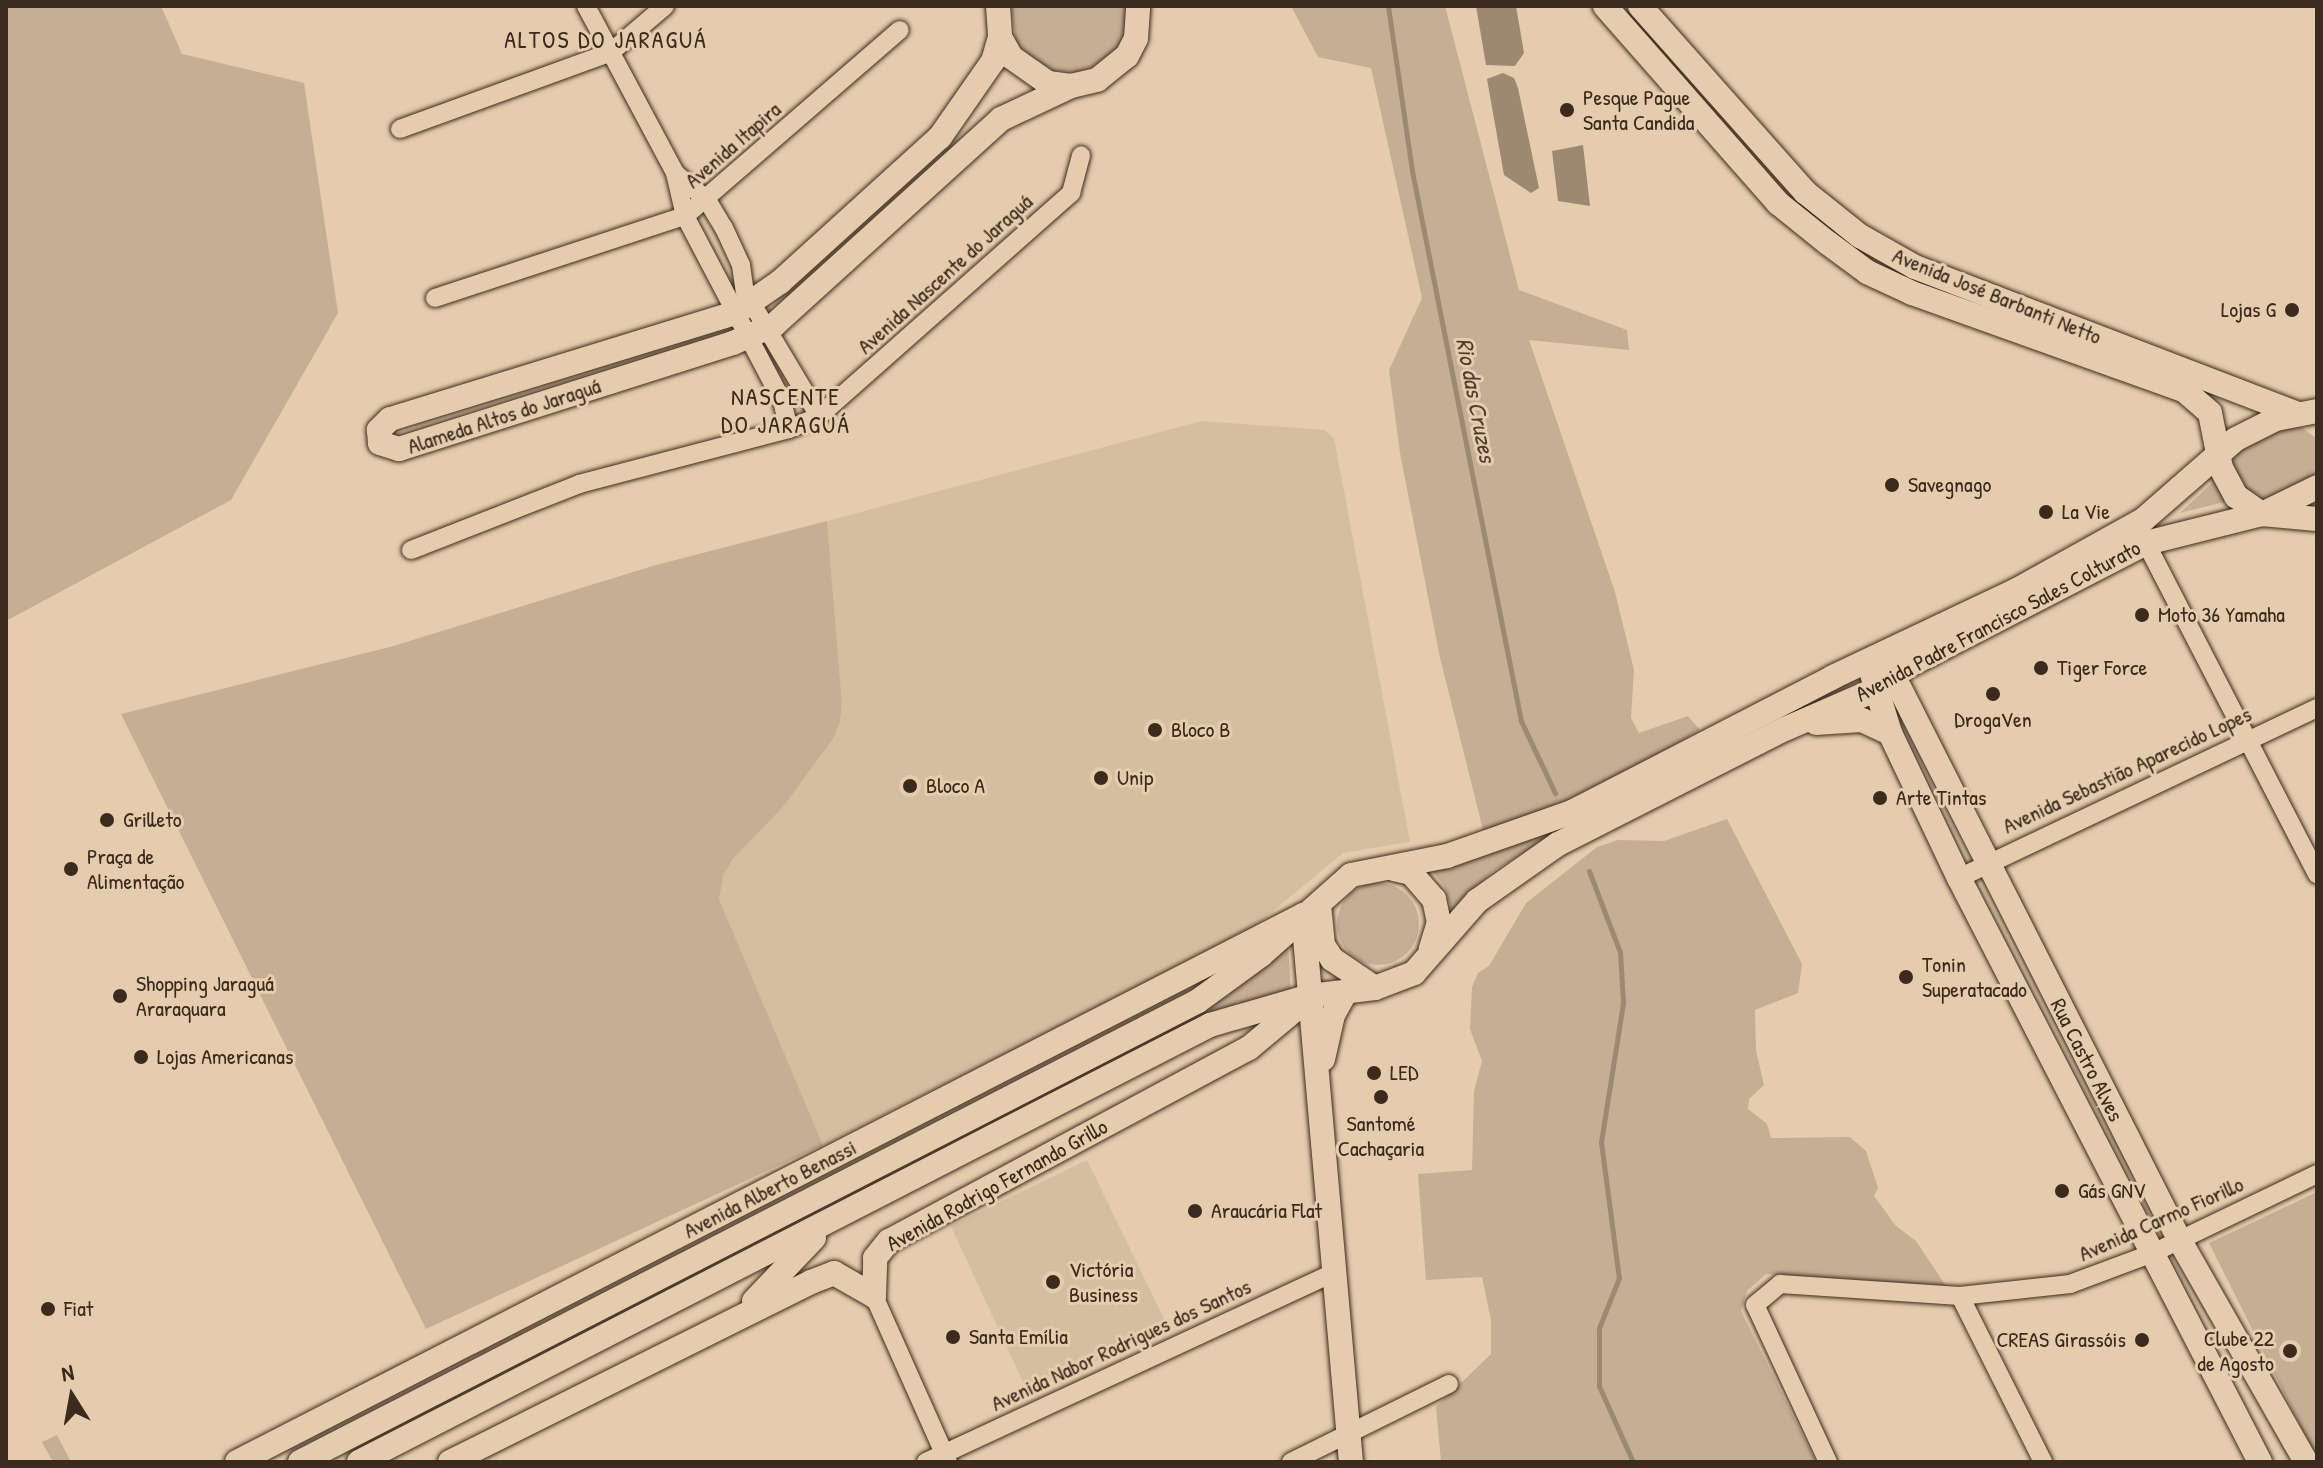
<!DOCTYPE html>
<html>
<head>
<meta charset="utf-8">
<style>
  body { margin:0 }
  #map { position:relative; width:2323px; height:1468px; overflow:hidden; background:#e5ccad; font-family:"Patrick Hand",sans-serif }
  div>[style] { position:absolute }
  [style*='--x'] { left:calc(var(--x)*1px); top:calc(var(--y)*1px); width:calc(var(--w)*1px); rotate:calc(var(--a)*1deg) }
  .built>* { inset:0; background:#d5bda0 }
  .green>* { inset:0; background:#c6ae93 }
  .round { border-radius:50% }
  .water>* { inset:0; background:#9d8871 }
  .stream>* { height:5px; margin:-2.5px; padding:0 2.5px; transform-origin:2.5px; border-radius:2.5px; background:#9d8871 }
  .roads { filter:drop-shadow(0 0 2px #3b2a1e) drop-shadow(0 0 2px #3b2a1e) }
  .street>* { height:18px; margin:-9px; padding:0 9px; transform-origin:9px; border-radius:9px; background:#e5ccad }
  .secondary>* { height:24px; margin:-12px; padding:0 12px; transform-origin:12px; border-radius:12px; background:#e5ccad }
  .dots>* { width:22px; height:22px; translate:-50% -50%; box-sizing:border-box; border:4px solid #e5ccad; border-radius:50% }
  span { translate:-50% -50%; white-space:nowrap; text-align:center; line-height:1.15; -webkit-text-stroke:6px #e5ccad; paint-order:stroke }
  .poi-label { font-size:22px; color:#3b2a1e }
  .left { translate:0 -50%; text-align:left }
  .right { translate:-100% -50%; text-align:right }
  .street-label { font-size:22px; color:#3b2a1e }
  .neighbourhood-label { font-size:24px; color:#3b2a1e; letter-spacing:2px }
  .water-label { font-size:24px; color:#4f3d2f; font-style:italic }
  .frame { position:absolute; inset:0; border:8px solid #3b2a1e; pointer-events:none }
  .north { position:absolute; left:32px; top:1356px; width:80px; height:80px; -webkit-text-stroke:6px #e5ccad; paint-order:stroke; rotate:349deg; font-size:22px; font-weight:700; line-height:32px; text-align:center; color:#3b2a1e }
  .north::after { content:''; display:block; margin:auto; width:28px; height:36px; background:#3b2a1e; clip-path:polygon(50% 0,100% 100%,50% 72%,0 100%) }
</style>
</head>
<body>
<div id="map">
  <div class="built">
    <div style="clip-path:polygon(1202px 421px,1324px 430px,1334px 438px,1410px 842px,1343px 853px,1249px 931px,823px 1145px,719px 899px,722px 876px,733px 859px,783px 807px,833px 739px,840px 722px,842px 703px,827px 521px)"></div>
    <div style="clip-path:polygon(1087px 1160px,1168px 1327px,1028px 1393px,951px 1226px)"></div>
  </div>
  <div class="green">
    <div style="clip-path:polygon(6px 6px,161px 6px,182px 54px,304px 83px,338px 313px,231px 500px,6px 621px)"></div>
    <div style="clip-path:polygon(1011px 6px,1127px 6px,1128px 22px,1119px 46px,1102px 63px,1078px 72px,1054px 71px,1031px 60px,1016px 41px)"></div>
    <div style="clip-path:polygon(1291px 6px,1445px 6px,1519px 290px,1627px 330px,1629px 350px,1529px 340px,1615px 592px,1634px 670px,1631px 718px,1639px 733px,1688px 716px,1700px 730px,1613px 781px,1484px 834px,1440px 658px,1400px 453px,1389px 370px,1422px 298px,1371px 68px,1318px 57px)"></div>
    <div style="clip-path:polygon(2296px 423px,2317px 439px,2317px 477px,2265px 504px,2246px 499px,2232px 467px,2235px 455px,2249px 441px)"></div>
    <div style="clip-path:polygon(2214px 481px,2225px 502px,2180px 513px)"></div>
    <div style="clip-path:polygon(827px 521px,842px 703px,840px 722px,833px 739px,783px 807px,733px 859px,723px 876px,719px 899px,823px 1145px,426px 1329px,121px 714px,390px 647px,656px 565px)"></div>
    <div style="clip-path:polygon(1858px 674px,1861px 680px,1560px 831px,1493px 871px,1452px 911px,1444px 886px,1430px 868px)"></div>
    <div style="clip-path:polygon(1727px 819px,1802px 964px,1798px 993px,1755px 1010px,1756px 1050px,1764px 1085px,1749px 1099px,1748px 1109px,1767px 1124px,1771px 1138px,1850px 1137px,1866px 1151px,1878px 1188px,1874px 1196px,1896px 1226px,1916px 1241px,1946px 1286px,1766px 1274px,1747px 1291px,1741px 1311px,1816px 1462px,1441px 1462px,1436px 1407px,1491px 1354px,1491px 1320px,1482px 1277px,1426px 1280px,1418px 1174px,1472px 1170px,1474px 1091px,1482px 1061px,1470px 1029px,1472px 987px,1478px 973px,1489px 966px,1526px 903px,1597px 847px,1618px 840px,1664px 841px)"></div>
    <div class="round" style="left:1337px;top:883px;width:82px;height:82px"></div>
    <div style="clip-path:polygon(1288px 943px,1291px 995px,1214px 1016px,1207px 1006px)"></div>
    <div style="clip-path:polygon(2317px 1192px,2317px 1459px,2209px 1243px)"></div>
    <div style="clip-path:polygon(57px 1435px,71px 1462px,53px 1462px,42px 1442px)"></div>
  </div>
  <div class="water">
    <div style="clip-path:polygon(1476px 6px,1516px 6px,1524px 53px,1515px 66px,1486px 65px)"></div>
    <div style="clip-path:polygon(1503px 73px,1514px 78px,1518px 88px,1539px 188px,1531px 193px,1504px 175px,1487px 79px)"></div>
    <div style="clip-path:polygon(1583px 145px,1590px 206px,1558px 201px,1552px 151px)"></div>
  </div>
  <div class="stream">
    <div style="--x:1388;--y:6;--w:167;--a:81.7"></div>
    <div style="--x:1412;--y:171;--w:561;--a:78.79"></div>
    <div style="--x:1521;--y:721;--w:80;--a:64.7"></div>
    <div style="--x:1589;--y:871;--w:87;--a:69.1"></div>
    <div style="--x:1620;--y:952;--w:51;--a:86.6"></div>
    <div style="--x:1623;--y:1003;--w:141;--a:99"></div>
    <div style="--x:1601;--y:1142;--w:137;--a:82.5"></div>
    <div style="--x:1619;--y:1278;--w:54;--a:111.8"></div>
    <div style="--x:1599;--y:1328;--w:58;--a:90"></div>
    <div style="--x:1599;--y:1386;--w:83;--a:65.9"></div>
  </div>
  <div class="roads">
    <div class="street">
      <div style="--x:586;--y:6;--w:189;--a:61.9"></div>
      <div style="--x:675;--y:173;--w:44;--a:76.9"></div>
      <div style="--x:685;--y:216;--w:209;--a:62.3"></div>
      <div style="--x:782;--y:401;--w:29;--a:76"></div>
      <div style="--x:400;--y:129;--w:225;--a:-20"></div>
      <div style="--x:611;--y:52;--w:71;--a:-40.4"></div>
      <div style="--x:675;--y:173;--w:42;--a:40.2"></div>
      <div style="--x:707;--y:200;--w:33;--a:59"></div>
      <div style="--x:724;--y:228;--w:41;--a:65.3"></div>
      <div style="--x:741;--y:265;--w:27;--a:82"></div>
      <div style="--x:745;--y:292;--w:144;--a:59.2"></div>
      <div style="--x:435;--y:298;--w:263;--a:-18.2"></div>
      <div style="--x:685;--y:216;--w:284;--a:-40.9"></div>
      <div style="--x:2146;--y:543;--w:373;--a:62.7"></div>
      <div style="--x:411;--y:550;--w:180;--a:-21.4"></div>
      <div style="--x:579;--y:484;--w:217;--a:-14.7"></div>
      <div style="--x:789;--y:429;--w:33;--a:-23"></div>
      <div style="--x:819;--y:416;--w:337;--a:-41.5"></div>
      <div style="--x:1071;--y:193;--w:39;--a:-75"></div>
      <div style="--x:1959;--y:878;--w:396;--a:-25.4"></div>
      <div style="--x:874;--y:1296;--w:182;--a:66"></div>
      <div style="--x:1960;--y:1296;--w:186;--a:63.4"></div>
      <div style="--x:926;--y:1462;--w:452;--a:-24.9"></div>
      <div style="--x:1291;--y:1462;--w:176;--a:-26.3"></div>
      <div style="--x:1828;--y:1462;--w:173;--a:-114.9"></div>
      <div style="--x:1755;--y:1305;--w:33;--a:-40"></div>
      <div style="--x:1780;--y:1284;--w:180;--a:3.8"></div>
      <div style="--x:1960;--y:1296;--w:111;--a:-6.2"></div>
      <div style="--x:2070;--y:1284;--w:89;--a:-20.5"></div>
      <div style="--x:2153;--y:1253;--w:182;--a:-25.7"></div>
    </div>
    <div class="secondary">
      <div style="--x:998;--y:6;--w:31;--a:86"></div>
      <div style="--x:1000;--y:37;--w:23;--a:61"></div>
      <div style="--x:1011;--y:57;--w:45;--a:35.1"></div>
      <div style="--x:1048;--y:83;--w:23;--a:7"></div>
      <div style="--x:1071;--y:86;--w:27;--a:-13"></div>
      <div style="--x:1097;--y:80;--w:38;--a:-39"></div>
      <div style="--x:1127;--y:56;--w:20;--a:-63"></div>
      <div style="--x:1136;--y:38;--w:32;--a:-86"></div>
      <div style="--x:1605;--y:6;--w:262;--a:48.7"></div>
      <div style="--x:1778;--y:203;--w:64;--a:38.7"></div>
      <div style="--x:1828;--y:243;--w:49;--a:36.6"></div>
      <div style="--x:1867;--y:272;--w:50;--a:25"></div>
      <div style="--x:1912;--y:293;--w:290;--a:19.7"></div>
      <div style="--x:2185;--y:391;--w:33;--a:41"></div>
      <div style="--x:2210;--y:413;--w:56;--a:78.7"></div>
      <div style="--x:2221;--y:468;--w:32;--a:62"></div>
      <div style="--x:2236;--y:496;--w:32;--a:35"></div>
      <div style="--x:2262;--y:514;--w:55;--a:5.2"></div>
      <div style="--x:1640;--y:6;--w:249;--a:48.4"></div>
      <div style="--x:1805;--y:192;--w:70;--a:38.7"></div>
      <div style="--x:1860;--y:236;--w:63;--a:29.4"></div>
      <div style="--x:1915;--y:267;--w:410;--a:21"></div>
      <div style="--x:1000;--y:37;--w:25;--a:106"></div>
      <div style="--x:993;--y:61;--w:93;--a:124.9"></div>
      <div style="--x:940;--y:137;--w:216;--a:137.8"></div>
      <div style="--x:780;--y:282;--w:55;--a:145.4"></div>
      <div style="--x:735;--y:313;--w:361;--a:162.9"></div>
      <div style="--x:390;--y:419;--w:16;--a:135"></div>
      <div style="--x:379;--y:430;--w:13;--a:86"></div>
      <div style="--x:380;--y:443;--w:20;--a:18"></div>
      <div style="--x:399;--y:449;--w:350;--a:-17.6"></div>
      <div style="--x:733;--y:343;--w:45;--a:-23.7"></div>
      <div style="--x:774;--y:325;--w:307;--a:-42.2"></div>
      <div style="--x:1001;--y:119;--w:77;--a:-25.2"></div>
      <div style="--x:1884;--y:667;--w:12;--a:42"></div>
      <div style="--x:1893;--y:675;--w:635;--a:63.11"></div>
      <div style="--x:2180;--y:1241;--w:254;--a:60.3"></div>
      <div style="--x:1872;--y:674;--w:62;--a:73"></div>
      <div style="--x:1890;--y:733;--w:161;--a:64.6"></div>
      <div style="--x:1959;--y:878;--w:657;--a:62.73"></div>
      <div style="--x:1816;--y:723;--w:46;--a:-3.7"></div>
      <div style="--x:1862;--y:720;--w:31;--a:25"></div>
      <div style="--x:1394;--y:869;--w:17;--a:13"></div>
      <div style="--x:1411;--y:873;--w:35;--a:49"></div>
      <div style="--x:1434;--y:899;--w:24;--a:78"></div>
      <div style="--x:1439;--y:922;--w:28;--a:107"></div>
      <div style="--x:1319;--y:905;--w:40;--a:84.3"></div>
      <div style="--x:1323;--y:945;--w:17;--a:57"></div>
      <div style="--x:1332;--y:959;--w:52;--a:34"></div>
      <div style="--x:1323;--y:1059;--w:45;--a:-77.2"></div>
      <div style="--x:1333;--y:1015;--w:26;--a:-61"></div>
      <div style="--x:874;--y:1296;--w:38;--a:-88"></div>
      <div style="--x:875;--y:1258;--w:22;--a:-51"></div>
      <div style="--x:889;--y:1241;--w:408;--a:-28.2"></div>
      <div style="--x:1249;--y:1048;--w:78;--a:-39.8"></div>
      <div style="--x:754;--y:1301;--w:87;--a:-46.4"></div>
      <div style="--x:237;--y:1462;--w:1198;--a:-27.16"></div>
      <div style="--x:1303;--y:915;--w:549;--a:84.99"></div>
      <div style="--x:300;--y:1462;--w:1009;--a:-27.17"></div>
      <div style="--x:1198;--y:1001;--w:78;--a:-36.1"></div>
      <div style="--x:1261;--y:955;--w:120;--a:-41.6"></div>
      <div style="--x:1351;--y:875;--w:98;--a:-11.2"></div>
      <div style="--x:1447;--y:856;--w:133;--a:-19.4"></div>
      <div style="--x:1572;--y:812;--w:294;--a:-27.3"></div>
      <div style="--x:1833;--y:677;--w:204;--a:-25.3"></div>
      <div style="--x:2017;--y:590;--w:144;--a:-29.1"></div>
      <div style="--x:2143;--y:520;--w:123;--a:-41.1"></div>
      <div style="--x:2236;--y:439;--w:45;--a:-26.6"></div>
      <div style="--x:2276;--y:419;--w:42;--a:-11"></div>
      <div style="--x:359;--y:1462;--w:957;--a:-27.18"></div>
      <div style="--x:1210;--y:1025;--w:104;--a:-16.2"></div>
      <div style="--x:1310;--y:996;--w:65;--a:-7"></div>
      <div style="--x:1375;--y:988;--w:42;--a:-21"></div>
      <div style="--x:1414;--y:973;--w:96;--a:-48.8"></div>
      <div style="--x:1477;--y:901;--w:99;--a:-35.1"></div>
      <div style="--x:1558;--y:844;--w:254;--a:-26.9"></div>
      <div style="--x:1785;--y:729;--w:100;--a:-23.5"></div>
      <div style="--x:1877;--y:689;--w:28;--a:-41"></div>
      <div style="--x:1898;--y:671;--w:279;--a:-27.3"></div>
      <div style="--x:2146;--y:543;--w:120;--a:-14"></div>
      <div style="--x:2262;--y:514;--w:61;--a:-26.1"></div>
      <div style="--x:450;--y:1462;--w:403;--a:-26.5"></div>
      <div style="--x:811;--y:1282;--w:25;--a:-21"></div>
      <div style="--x:834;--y:1273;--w:46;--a:29.9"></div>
    </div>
  </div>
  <div class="dots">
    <div style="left:1567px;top:110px;background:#3b2a1e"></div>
    <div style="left:2292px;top:310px;background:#3b2a1e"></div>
    <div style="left:1892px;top:485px;background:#3b2a1e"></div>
    <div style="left:2046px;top:512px;background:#3b2a1e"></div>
    <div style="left:2142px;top:615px;background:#3b2a1e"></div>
    <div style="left:2041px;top:668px;background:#3b2a1e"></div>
    <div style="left:1993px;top:694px;background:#3b2a1e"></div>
    <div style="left:1155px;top:730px;background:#3b2a1e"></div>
    <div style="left:1101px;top:778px;background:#3b2a1e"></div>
    <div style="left:910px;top:786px;background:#3b2a1e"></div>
    <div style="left:1880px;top:798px;background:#3b2a1e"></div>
    <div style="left:107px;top:820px;background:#3b2a1e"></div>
    <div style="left:71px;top:869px;background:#3b2a1e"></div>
    <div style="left:1906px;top:977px;background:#3b2a1e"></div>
    <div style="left:120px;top:996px;background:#3b2a1e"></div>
    <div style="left:141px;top:1057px;background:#3b2a1e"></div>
    <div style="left:1374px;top:1073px;background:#3b2a1e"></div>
    <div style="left:1381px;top:1097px;background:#3b2a1e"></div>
    <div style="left:2062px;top:1191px;background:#3b2a1e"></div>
    <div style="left:1195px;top:1211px;background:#3b2a1e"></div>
    <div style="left:1053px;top:1282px;background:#3b2a1e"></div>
    <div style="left:48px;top:1309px;background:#3b2a1e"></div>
    <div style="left:953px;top:1337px;background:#3b2a1e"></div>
    <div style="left:2142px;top:1340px;background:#3b2a1e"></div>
    <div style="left:2290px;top:1351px;background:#3b2a1e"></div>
  </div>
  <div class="poi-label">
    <span class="left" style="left:1583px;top:110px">Pesque Pague<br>Santa Candida</span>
    <span class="right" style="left:2276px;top:310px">Lojas G</span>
    <span class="left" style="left:1908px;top:485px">Savegnago</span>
    <span class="left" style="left:2062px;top:512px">La Vie</span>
    <span class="left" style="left:2158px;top:615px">Moto 36 Yamaha</span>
    <span class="left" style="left:2057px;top:668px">Tiger Force</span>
    <span style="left:1993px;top:720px">DrogaVen</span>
    <span class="left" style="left:1171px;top:730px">Bloco B</span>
    <span class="left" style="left:1117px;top:778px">Unip</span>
    <span class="left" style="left:926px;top:786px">Bloco A</span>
    <span class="left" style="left:1896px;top:798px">Arte Tintas</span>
    <span class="left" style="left:123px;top:820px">Grilleto</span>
    <span class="left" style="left:87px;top:869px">Praça de<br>Alimentação</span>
    <span class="left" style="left:1922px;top:977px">Tonin<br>Superatacado</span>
    <span class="left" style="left:136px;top:996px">Shopping Jaraguá<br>Araraquara</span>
    <span class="left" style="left:157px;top:1057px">Lojas Americanas</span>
    <span class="left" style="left:1390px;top:1073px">LED</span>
    <span style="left:1381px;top:1136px">Santomé<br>Cachaçaria</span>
    <span class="left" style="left:2078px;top:1191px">Gás GNV</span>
    <span class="left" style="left:1211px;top:1211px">Araucária Flat</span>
    <span class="left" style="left:1069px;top:1282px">Victória<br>Business</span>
    <span class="left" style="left:64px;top:1309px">Fiat</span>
    <span class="left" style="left:969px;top:1337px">Santa Emília</span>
    <span class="right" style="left:2274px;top:1351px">Clube 22<br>de Agosto</span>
    <span class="right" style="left:2126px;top:1340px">CREAS Girassóis</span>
  </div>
  <div class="street-label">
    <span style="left:733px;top:145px;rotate:-41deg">Avenida Itapira</span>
    <span style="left:945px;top:274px;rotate:-42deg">Avenida Nascente do Jaraguá</span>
    <span style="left:1997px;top:296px;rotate:22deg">Avenida José Barbanti Netto</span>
    <span style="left:504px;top:416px;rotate:-18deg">Alameda Altos do Jaraguá</span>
    <span style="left:1998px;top:621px;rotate:-28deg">Avenida Padre Francisco Sales Colturato</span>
    <span style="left:2127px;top:770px;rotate:-25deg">Avenida Sebastião Aparecido Lopes</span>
    <span style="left:2087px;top:1060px;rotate:63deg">Rua Castro Alves</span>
    <span style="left:997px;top:1185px;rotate:-29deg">Avenida Rodrigo Fernando Grillo</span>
    <span style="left:770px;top:1189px;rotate:-27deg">Avenida Alberto Benassi</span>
    <span style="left:2161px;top:1219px;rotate:-24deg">Avenida Carmo Fiorillo</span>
    <span style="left:1121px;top:1345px;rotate:-25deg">Avenida Nabor Rodrigues dos Santos</span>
  </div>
  <div class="neighbourhood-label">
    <span style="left:606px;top:40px">ALTOS DO JARAGUÁ</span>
    <span style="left:786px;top:411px">NASCENTE<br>DO JARAGUÁ</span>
  </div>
  <div class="water-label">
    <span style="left:1476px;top:400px;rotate:79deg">Rio das Cruzes</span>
  </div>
  <div class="frame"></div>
  <div class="north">N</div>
</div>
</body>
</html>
